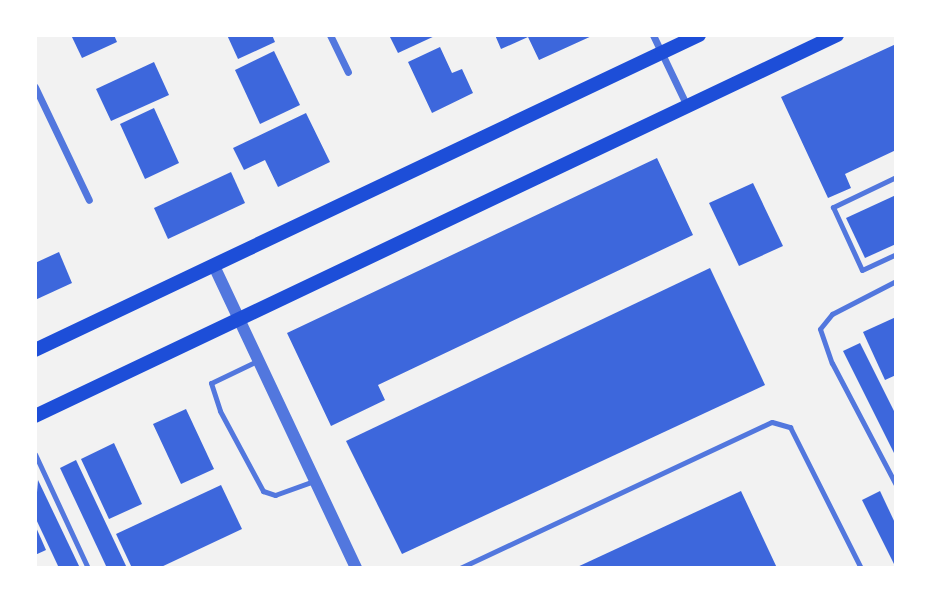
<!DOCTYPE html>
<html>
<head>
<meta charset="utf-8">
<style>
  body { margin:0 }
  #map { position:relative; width:931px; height:603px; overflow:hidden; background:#f2f2f2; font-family:Karla,sans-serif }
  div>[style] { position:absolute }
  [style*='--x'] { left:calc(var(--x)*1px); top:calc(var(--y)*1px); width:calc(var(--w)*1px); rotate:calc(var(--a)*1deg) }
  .building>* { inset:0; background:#3d67dc }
  .service>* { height:5px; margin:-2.5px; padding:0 2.5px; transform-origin:2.5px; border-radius:2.5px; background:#5277de }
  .minor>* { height:7px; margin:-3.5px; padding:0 3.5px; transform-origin:3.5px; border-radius:3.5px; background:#5277de }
  .tertiary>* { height:12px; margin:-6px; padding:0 6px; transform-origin:6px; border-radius:6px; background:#5277de }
  .secondary>* { height:14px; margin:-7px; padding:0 7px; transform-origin:7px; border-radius:7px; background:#1d4ed8 }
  span { translate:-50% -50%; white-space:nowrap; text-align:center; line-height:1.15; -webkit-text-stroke:7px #fff; paint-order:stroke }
  .frame { position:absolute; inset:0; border:37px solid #fff; pointer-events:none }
</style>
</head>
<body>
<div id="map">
  <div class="building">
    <div style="clip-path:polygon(71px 35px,114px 35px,117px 42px,82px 58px)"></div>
    <div style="clip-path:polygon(227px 35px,272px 35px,275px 42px,238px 59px)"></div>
    <div style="clip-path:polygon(389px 35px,437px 35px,398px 53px)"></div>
    <div style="clip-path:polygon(495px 35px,594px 35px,539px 60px,528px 37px,501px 49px)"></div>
    <div style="clip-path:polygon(896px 44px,896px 150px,845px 174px,851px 188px,828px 198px,781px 97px)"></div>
    <div style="clip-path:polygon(440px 47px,452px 73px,462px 69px,473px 93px,432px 113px,408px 62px)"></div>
    <div style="clip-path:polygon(274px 51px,300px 105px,260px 124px,235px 70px)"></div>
    <div style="clip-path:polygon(154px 62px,169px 95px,111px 121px,96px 89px)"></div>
    <div style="clip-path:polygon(154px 108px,179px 163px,145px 179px,120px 124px)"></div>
    <div style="clip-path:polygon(306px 113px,330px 162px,278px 187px,265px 160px,244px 170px,233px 148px)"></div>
    <div style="clip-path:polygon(657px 158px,693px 235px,378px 385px,385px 400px,331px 426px,287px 333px)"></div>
    <div style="clip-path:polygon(231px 172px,245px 203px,168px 239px,154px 208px)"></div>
    <div style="clip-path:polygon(753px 183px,783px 246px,739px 266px,709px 203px)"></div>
    <div style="clip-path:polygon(896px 195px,896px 244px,865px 258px,846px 218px)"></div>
    <div style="clip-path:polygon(59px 252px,72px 283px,35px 300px,35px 263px)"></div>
    <div style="clip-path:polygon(710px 268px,765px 385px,402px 554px,346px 441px)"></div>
    <div style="clip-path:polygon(896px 317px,896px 375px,885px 380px,863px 332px)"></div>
    <div style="clip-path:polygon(860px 343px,896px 415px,896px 457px,843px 351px)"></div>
    <div style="clip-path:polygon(186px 409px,214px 469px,181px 484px,153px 424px)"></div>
    <div style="clip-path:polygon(114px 443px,142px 504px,109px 519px,81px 459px)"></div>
    <div style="clip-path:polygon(76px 460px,127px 568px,107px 568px,60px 468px)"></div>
    <div style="clip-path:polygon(38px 480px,80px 568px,59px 568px,35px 517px)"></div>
    <div style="clip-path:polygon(221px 485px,242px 529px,159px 568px,132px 568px,116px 534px)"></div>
    <div style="clip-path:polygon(741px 491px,777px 568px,575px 568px)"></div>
    <div style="clip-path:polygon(880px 491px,896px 525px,896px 568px,862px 500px)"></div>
    <div style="clip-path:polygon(35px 525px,46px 550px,35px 555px)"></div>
  </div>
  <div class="service">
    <div style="--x:896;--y:177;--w:70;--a:154.5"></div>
    <div style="--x:833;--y:207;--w:69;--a:65.3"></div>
    <div style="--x:862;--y:270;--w:38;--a:-25"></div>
    <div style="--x:896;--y:281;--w:72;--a:152.7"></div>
    <div style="--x:832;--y:314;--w:19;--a:129"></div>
    <div style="--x:820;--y:329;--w:36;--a:71"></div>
    <div style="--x:832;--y:363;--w:138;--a:62.3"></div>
    <div style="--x:259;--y:360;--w:53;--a:154.4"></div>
    <div style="--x:211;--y:383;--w:29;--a:72"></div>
    <div style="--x:220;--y:411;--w:91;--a:61.7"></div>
    <div style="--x:263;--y:491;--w:13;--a:18"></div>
    <div style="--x:275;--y:495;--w:41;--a:-19.7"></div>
    <div style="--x:35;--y:454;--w:126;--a:65.1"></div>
    <div style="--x:460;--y:568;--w:344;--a:-25.1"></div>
    <div style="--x:772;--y:422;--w:19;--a:16"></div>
    <div style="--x:790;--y:427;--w:158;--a:63.3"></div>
  </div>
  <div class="minor">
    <div style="--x:330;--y:35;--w:41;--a:64.1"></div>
    <div style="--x:653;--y:35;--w:79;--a:64.4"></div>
    <div style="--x:35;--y:87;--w:125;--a:64.5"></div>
  </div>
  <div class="tertiary">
    <div style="--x:214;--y:266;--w:334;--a:64.8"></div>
  </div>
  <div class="secondary">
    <div style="--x:35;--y:350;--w:735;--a:-25.38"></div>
    <div style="--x:35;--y:416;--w:888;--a:-25.41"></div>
  </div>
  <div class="frame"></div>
</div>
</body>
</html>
